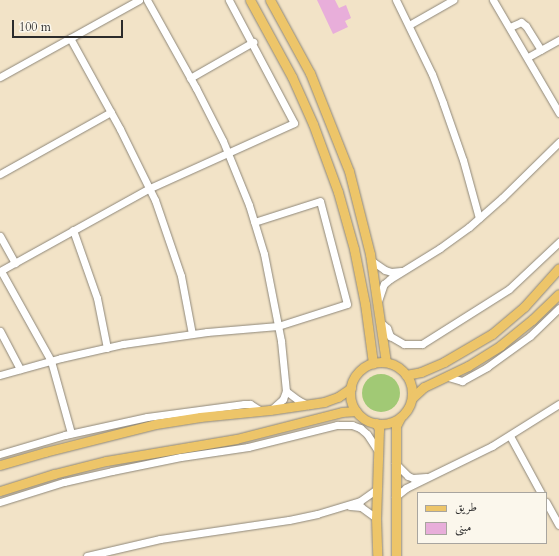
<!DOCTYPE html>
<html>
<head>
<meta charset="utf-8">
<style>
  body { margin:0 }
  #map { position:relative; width:559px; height:556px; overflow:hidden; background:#f2e3c7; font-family:Cardo,Amiri,serif }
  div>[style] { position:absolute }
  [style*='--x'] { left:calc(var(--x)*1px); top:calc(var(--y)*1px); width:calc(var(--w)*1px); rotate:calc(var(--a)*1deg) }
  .green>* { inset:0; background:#a1c975 }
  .round { border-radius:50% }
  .building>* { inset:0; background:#e8aeda }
  .roads { filter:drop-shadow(0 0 1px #8e8779) drop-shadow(0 0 1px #8e8779) }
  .minor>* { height:7px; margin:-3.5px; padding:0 3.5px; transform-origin:3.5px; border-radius:3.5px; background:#fff }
  .major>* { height:9px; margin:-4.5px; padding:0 4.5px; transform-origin:4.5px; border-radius:4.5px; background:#edc569 }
  .major>.ring { margin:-4.5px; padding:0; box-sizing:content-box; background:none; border:9px solid #edc569; border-radius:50% }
  span { translate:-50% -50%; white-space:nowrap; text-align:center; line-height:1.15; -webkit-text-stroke:3px #fbf7ec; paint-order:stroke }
  .legend { position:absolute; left:417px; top:492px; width:130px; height:52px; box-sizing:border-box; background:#fbf7ec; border:1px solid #a8a59f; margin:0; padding:5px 7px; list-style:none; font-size:12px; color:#2b2b2b }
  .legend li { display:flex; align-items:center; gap:8px; height:20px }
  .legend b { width:20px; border:1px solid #a8a59f }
  .scale { position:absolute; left:12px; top:20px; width:111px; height:18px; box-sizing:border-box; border:2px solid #2b2b2b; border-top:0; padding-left:5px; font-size:12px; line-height:14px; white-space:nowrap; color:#2b2b2b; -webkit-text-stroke:3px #fbf7ec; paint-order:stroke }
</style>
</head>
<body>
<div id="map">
  <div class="green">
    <div class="round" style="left:362px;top:374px;width:38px;height:38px"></div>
  </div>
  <div class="building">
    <div style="clip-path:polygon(317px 0,335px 0,339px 8px,346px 5px,351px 18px,345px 21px,348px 27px,333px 34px)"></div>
  </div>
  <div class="roads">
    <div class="minor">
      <div style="--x:147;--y:0;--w:101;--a:60.9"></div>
      <div style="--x:196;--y:88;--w:59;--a:63"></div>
      <div style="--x:223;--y:141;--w:69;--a:67.9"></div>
      <div style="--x:249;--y:205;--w:51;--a:73"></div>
      <div style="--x:264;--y:254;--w:89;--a:78.9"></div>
      <div style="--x:281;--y:341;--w:50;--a:84.3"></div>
      <div style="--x:286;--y:391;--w:9;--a:111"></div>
      <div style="--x:283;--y:399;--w:15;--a:138"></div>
      <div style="--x:396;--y:0;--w:82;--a:64.1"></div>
      <div style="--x:432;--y:74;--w:31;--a:69"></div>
      <div style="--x:443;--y:103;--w:60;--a:70.7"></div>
      <div style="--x:463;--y:160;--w:60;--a:74.6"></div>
      <div style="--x:493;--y:0;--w:131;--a:59.7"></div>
      <div style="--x:409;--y:25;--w:51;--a:-29.6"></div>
      <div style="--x:510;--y:27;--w:12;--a:-24"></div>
      <div style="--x:521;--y:22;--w:6;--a:39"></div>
      <div style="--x:526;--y:26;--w:28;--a:58"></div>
      <div style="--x:70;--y:38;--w:104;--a:61.2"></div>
      <div style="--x:120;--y:129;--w:79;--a:63.8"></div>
      <div style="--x:155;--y:200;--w:80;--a:71.1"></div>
      <div style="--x:181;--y:276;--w:59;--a:79.3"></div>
      <div style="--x:528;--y:57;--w:35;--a:-29"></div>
      <div style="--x:0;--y:77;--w:159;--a:-29"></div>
      <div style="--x:190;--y:78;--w:73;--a:-29.7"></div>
      <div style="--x:0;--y:174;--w:127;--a:-29.2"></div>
      <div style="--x:73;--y:230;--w:72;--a:70.6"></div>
      <div style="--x:97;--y:298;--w:51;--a:78.7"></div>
      <div style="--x:0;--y:236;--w:31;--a:61"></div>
      <div style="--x:372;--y:261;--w:16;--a:35"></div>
      <div style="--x:385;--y:270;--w:6;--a:18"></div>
      <div style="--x:391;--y:272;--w:10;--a:-6"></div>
      <div style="--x:0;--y:271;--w:171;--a:-29"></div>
      <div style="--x:150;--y:188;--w:158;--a:-24.3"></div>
      <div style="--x:294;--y:123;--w:139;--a:-117.9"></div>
      <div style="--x:1;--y:271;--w:103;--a:60.9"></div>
      <div style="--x:51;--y:361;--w:75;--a:74.5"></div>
      <div style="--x:378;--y:301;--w:18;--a:-71"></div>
      <div style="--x:384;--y:284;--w:8;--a:-40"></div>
      <div style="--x:390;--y:279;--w:59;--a:-31.8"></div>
      <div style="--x:440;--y:248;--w:36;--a:-36"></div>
      <div style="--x:469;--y:227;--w:44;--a:-41.3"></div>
      <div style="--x:502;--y:198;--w:80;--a:-44.5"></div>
      <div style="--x:381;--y:323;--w:8;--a:40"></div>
      <div style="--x:387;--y:328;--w:9;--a:69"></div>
      <div style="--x:390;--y:336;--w:16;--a:30"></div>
      <div style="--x:404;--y:344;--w:18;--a:0"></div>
      <div style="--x:422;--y:344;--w:103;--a:-32.3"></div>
      <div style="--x:509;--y:289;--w:69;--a:-43.2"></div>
      <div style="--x:0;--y:331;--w:43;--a:62.2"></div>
      <div style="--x:0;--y:375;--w:63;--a:-15.6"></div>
      <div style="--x:61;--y:358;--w:64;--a:-12.7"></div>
      <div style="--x:123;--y:344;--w:85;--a:-8.1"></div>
      <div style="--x:207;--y:332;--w:71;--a:-4.8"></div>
      <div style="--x:278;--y:326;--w:72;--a:-17.7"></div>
      <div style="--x:347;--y:304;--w:106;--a:-104.7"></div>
      <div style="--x:320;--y:201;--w:69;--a:162.3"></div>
      <div style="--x:448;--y:377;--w:15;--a:16"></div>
      <div style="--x:462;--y:381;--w:29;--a:-29"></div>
      <div style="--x:487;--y:367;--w:53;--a:-35.8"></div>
      <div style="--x:530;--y:336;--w:40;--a:-44"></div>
      <div style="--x:286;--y:391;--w:15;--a:37"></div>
      <div style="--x:298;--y:400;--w:11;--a:27"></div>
      <div style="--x:510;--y:436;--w:65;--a:61.5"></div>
      <div style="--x:0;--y:454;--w:68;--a:-16.3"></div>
      <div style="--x:65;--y:435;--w:84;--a:-12.4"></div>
      <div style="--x:147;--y:417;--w:98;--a:-7.6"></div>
      <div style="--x:244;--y:404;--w:6;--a:0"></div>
      <div style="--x:250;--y:404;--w:13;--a:32"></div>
      <div style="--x:395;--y:463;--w:18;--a:45"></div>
      <div style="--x:408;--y:476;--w:5;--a:22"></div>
      <div style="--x:413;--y:478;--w:13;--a:-4"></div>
      <div style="--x:395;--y:497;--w:14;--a:-39"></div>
      <div style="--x:406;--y:488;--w:96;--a:-26"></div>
      <div style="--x:492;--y:446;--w:79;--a:-32.1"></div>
      <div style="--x:0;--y:502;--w:67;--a:-17.4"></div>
      <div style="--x:64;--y:482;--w:49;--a:-12.9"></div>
      <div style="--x:112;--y:471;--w:70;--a:-11.5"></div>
      <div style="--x:181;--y:457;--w:68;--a:-8.5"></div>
      <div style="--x:248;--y:447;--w:92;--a:-13.9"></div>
      <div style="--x:337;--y:425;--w:15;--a:0"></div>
      <div style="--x:352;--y:425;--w:9;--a:21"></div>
      <div style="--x:360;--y:428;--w:9;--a:41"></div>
      <div style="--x:367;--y:434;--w:20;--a:57"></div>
      <div style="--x:546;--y:502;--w:26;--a:61"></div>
      <div style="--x:350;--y:506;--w:11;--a:5"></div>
      <div style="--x:361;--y:507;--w:19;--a:36"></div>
      <div style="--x:87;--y:556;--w:75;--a:-13.1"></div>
      <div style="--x:160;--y:539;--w:130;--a:-8.4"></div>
      <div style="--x:289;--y:520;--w:29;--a:-12"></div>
      <div style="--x:317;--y:514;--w:45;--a:-16.8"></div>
      <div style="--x:360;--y:501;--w:21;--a:-35"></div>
    </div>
    <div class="major">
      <div style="--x:250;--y:0;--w:88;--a:61.4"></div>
      <div style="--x:292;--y:77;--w:51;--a:65.9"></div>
      <div style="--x:313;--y:124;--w:72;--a:69.8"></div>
      <div style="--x:338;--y:192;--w:59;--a:74.3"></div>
      <div style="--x:354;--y:249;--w:56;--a:78.7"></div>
      <div style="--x:365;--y:304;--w:60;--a:82.3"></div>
      <div style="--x:270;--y:0;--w:83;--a:61.3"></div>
      <div style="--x:310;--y:73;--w:105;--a:68.3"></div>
      <div style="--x:349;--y:171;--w:86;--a:75.8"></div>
      <div style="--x:370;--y:254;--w:109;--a:81.6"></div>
      <div class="ring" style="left:350px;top:362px;width:53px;height:53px"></div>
      <div style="--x:406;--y:375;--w:15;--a:-11"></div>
      <div style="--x:421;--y:372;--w:25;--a:-23"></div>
      <div style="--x:444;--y:362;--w:56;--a:-30.3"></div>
      <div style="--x:492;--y:334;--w:42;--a:-40.2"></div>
      <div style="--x:524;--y:307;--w:52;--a:-48.1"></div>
      <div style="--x:412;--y:398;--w:16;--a:-43"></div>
      <div style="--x:424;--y:387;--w:49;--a:-25.5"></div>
      <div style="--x:468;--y:366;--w:39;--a:-32"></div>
      <div style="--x:501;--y:345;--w:40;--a:-39"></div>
      <div style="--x:532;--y:320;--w:37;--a:-44"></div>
      <div style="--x:376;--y:423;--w:7;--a:63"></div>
      <div style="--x:379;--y:429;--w:89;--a:91.9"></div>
      <div style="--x:376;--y:518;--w:38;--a:88"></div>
      <div style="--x:0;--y:465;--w:47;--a:-16.1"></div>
      <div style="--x:45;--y:452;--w:114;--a:-14.2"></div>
      <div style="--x:156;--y:424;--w:45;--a:-9"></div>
      <div style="--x:200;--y:417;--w:70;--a:-5.7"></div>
      <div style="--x:270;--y:410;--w:55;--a:-8.4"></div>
      <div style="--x:324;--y:402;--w:15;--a:-20"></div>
      <div style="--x:338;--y:397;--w:16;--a:-35"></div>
      <div style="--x:0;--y:491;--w:57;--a:-17.5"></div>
      <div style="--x:54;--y:474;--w:54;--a:-14"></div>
      <div style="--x:106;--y:461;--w:132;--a:-9.6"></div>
      <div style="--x:236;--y:439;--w:109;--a:-14.3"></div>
      <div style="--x:342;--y:412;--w:14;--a:-4"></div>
      <div style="--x:396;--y:556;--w:130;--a:-90"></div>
      <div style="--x:396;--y:426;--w:9;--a:-63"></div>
    </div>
  </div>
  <ul class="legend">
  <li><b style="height:5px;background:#edc569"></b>طريق</li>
  <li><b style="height:11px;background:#e8aeda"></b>مبنى</li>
  </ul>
  <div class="scale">100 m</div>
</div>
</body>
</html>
